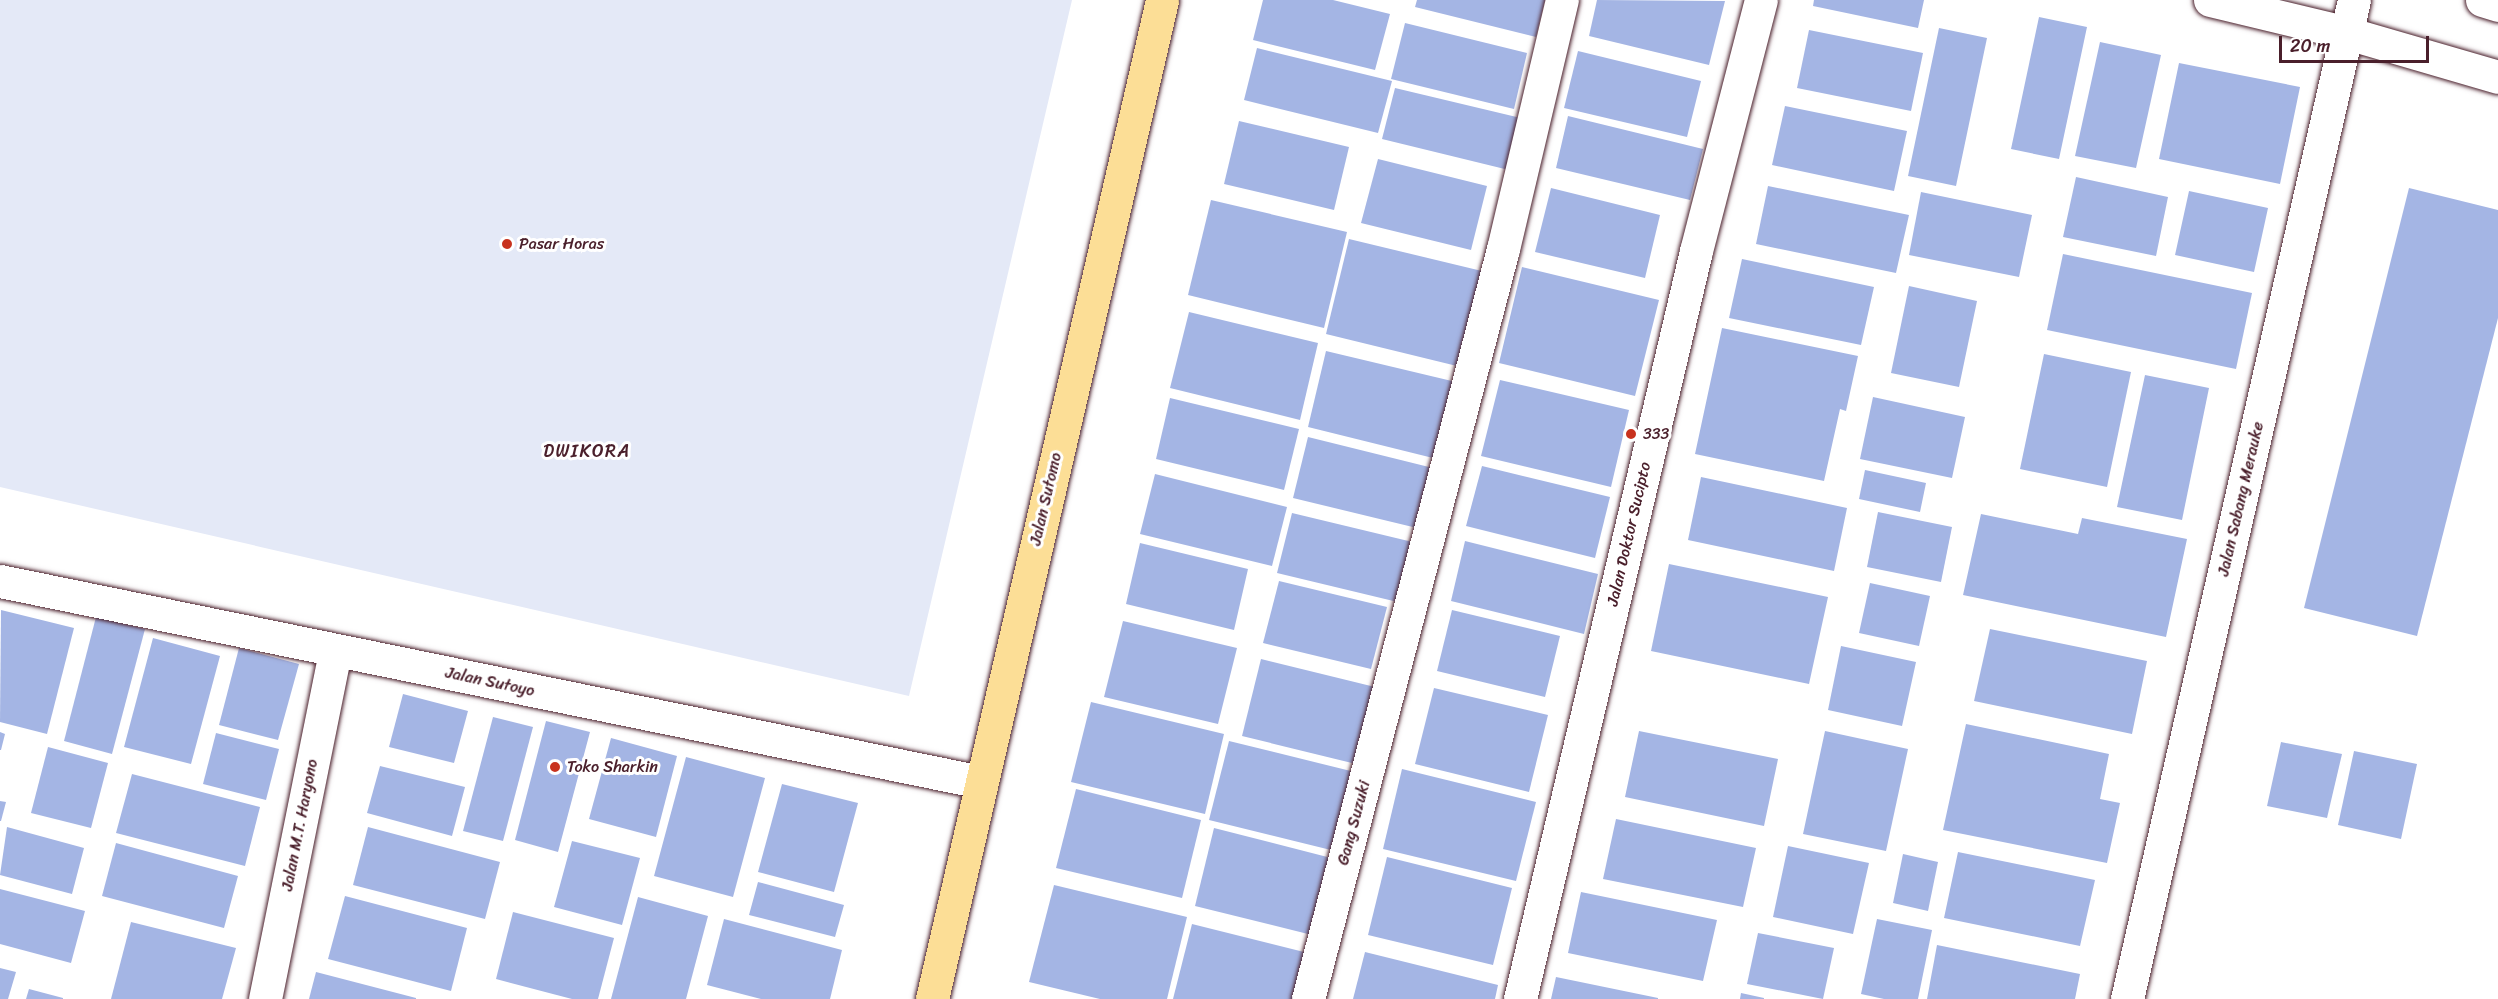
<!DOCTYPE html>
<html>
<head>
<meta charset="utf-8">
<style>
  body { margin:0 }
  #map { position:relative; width:2498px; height:999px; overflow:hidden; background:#fff; font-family:Sriracha,sans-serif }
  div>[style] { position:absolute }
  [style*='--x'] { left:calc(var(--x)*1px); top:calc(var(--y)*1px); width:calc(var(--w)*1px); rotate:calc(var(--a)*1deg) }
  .built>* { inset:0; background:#e4e9f7 }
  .building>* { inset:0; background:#a4b5e4 }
  .roads { filter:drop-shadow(0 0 2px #4a1f2b) drop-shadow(0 0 2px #4a1f2b) }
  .minor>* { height:33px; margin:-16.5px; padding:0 16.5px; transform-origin:16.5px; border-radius:16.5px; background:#fff }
  .major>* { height:33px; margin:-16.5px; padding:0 16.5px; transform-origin:16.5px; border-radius:16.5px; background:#fcde96 }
  .dots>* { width:16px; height:16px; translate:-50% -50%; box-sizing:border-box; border:3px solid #fff; border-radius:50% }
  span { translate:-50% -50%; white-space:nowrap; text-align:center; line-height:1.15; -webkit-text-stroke:6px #fff; paint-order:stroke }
  .poi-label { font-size:16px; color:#4a1f2b }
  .left { translate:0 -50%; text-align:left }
  .street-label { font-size:16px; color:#4a1f2b }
  .neighbourhood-label { font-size:18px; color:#4a1f2b; letter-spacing:1.5px }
  .scale { position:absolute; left:2279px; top:36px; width:150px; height:27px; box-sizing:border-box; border:3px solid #4a1f2b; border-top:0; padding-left:8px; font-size:18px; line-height:21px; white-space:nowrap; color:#4a1f2b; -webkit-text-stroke:4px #fff; paint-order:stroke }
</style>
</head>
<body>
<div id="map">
  <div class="built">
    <div style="clip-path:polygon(0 0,1072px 0,909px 696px,0 487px)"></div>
  </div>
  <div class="building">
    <div style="clip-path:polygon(1263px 0,1333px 0,1390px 14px,1375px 70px,1253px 40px)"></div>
    <div style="clip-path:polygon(1417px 0,1545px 0,1536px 37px,1415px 7px)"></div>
    <div style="clip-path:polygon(1597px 0,1725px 1px,1709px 65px,1589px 36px)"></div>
    <div style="clip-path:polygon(1814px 0,1924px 0,1918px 28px,1813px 6px)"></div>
    <div style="clip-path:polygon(2039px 17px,2087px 27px,2059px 159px,2011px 149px)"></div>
    <div style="clip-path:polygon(1405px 23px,1527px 53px,1514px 109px,1391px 79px)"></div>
    <div style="clip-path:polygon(1939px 28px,1987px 38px,1956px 186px,1908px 176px)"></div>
    <div style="clip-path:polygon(1809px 30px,1923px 53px,1911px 111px,1797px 88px)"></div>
    <div style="clip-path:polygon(2100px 42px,2161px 55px,2136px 168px,2075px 156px)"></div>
    <div style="clip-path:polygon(1257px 48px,1392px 81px,1378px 133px,1244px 100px)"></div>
    <div style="clip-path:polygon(1578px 51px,1701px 81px,1687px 137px,1564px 108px)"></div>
    <div style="clip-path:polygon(2179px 63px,2300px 87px,2280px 184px,2159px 159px)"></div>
    <div style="clip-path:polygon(1395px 88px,1529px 120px,1517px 172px,1382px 139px)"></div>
    <div style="clip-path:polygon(1785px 106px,1907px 131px,1894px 191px,1772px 165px)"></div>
    <div style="clip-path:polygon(1568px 116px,1703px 149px,1690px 200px,1556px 168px)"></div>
    <div style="clip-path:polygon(1239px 121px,1349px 147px,1334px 210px,1224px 184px)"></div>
    <div style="clip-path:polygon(1378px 159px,1487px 186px,1471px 250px,1361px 223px)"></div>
    <div style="clip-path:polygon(2076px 177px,2168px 197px,2156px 256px,2063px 237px)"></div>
    <div style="clip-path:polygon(1768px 186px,1909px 215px,1896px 273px,1756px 244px)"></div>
    <div style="clip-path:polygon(1551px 188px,1660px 215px,1645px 278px,1535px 252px)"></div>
    <div style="clip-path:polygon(2409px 188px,2498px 210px,2498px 318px,2417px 636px,2304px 608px)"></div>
    <div style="clip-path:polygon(2189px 191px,2268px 208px,2254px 272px,2175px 255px)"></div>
    <div style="clip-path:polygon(1921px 192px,2032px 215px,2019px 277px,1909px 255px)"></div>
    <div style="clip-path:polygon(1211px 200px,1347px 232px,1324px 328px,1188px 295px)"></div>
    <div style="clip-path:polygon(1349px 239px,1486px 272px,1461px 367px,1326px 334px)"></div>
    <div style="clip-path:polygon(2063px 254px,2252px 293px,2236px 369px,2047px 330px)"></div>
    <div style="clip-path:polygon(1742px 259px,1874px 287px,1861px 345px,1729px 318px)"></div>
    <div style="clip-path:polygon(1522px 267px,1659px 300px,1635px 396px,1499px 363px)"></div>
    <div style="clip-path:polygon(1909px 286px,1977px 301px,1959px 387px,1891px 373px)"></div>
    <div style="clip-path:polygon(1189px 312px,1318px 343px,1300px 420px,1170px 388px)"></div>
    <div style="clip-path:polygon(1722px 328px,1858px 356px,1846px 411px,1840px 409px,1824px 481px,1695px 454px)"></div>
    <div style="clip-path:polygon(1326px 351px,1456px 382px,1437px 459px,1308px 427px)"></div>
    <div style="clip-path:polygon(2044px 354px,2131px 372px,2107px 487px,2020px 469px)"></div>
    <div style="clip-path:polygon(2145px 375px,2209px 388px,2182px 520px,2117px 507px)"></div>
    <div style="clip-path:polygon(1500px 380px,1629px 410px,1611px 487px,1481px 456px)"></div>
    <div style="clip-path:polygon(1873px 397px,1965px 417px,1952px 478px,1860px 459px)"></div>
    <div style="clip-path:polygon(1170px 398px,1299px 429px,1284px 490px,1156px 459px)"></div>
    <div style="clip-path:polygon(1308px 437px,1437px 469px,1421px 529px,1293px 498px)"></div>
    <div style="clip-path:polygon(1482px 466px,1610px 497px,1595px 558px,1466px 526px)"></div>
    <div style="clip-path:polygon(1865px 470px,1926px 483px,1920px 512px,1859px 499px)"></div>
    <div style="clip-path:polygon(1155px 474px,1287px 507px,1272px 566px,1140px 534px)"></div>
    <div style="clip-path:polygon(1701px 477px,1847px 508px,1834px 571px,1688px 540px)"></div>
    <div style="clip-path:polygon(1878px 512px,1952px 527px,1941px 582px,1867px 567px)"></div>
    <div style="clip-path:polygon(1292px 513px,1425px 545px,1410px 605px,1277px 573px)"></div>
    <div style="clip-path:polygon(1981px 514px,2078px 534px,2082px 518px,2187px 539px,2166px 637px,1963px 595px)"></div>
    <div style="clip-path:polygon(1465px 541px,1598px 574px,1584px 634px,1451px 601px)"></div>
    <div style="clip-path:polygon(1140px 543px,1248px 569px,1234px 630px,1126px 604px)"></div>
    <div style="clip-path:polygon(1669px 564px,1828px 597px,1809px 684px,1651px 651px)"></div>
    <div style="clip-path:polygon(1279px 581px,1387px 607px,1371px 669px,1263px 643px)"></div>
    <div style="clip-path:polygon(1870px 583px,1930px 596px,1919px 646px,1859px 633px)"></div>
    <div style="clip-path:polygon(1px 610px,74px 628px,47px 734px,0 722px)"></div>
    <div style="clip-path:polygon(1452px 610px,1560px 636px,1545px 697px,1437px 671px)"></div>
    <div style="clip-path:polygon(96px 617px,145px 629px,112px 754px,64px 741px)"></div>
    <div style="clip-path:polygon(1123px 621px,1237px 648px,1218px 724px,1104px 697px)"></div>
    <div style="clip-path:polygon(1990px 629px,2147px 661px,2132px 734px,1974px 701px)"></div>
    <div style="clip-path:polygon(153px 638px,220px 656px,191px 764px,124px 747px)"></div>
    <div style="clip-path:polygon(1841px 646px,1916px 662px,1902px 726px,1828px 710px)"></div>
    <div style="clip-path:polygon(239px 648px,299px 664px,278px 740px,219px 725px)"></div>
    <div style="clip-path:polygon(1261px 659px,1375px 687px,1356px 764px,1242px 736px)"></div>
    <div style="clip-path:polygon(1434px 688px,1548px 715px,1529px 792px,1415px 764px)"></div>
    <div style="clip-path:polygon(403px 694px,468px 711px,454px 763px,389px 747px)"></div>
    <div style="clip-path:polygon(1091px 702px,1224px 734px,1205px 814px,1071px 782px)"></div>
    <div style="clip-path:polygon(493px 717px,533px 727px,503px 841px,463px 831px)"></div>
    <div style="clip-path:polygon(546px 721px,590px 732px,558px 852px,515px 840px)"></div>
    <div style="clip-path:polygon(1966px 724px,2109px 754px,2100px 799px,2120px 803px,2107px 863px,1943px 830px)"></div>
    <div style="clip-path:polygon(1639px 731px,1778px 759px,1764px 826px,1625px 797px)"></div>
    <div style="clip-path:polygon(1825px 731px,1908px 749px,1886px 851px,1803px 834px)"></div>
    <div style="clip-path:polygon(0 732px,5px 734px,1px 750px,0 750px)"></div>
    <div style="clip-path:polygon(216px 733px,279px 749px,266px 800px,203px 784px)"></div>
    <div style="clip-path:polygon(611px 738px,677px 756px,656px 837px,589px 819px)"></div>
    <div style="clip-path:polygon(1229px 741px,1363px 774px,1343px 853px,1209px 820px)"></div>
    <div style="clip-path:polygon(2281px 742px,2342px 754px,2327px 818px,2267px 806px)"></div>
    <div style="clip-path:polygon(48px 747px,108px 763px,91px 828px,31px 813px)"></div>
    <div style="clip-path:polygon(2354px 751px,2417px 764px,2401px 839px,2338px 825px)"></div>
    <div style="clip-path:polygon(686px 757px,765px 778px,733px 897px,654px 876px)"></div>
    <div style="clip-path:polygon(380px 766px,465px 787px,452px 836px,367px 813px)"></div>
    <div style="clip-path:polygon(1402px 769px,1536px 802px,1516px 881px,1383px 849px)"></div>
    <div style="clip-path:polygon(132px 774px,260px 807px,245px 866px,116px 833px)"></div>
    <div style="clip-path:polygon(782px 784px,858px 803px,834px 892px,758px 872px)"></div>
    <div style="clip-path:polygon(1076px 789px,1201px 820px,1182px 898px,1056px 868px)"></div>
    <div style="clip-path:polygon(0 801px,6px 802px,1px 821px,0 821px)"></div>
    <div style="clip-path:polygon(1616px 819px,1756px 848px,1743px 907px,1603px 879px)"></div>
    <div style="clip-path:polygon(7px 827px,84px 848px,72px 894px,0 875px)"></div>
    <div style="clip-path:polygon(368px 827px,500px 862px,485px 919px,353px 885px)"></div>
    <div style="clip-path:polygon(1214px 828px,1339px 860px,1320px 937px,1195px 906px)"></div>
    <div style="clip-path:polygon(572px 841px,640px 858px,622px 925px,554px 907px)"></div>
    <div style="clip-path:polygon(116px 843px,238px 876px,224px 928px,102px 896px)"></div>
    <div style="clip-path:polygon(1788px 846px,1869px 863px,1853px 934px,1773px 917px)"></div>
    <div style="clip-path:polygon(1958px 852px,2095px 880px,2080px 946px,1944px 918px)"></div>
    <div style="clip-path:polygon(1903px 854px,1938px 862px,1928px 911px,1893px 903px)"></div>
    <div style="clip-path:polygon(1387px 857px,1512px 888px,1493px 965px,1368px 935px)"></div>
    <div style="clip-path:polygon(758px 882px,844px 905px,835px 937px,749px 915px)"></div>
    <div style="clip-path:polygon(1054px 885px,1187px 917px,1167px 999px,1100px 999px,1029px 982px)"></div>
    <div style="clip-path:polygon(0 889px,85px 911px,71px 963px,0 944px)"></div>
    <div style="clip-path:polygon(1581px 892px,1717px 920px,1703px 981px,1568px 953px)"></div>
    <div style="clip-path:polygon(345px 896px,467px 928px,451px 991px,328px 959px)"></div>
    <div style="clip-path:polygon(638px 897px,708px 916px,686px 999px,611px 999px)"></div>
    <div style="clip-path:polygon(513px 912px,614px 938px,598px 999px,572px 999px,496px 979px)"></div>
    <div style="clip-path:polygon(724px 919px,842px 950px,830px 999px,761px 999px,707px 985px)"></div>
    <div style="clip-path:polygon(1877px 919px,1932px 930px,1918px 999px,1884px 999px,1861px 994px)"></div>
    <div style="clip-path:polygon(131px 922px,236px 948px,222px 999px,111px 999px)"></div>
    <div style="clip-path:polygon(1192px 924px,1308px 953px,1297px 999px,1173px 999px)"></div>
    <div style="clip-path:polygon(1758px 933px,1834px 948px,1823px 999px,1747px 984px)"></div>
    <div style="clip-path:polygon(1937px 945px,2080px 974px,2075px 999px,1927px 999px)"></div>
    <div style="clip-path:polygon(1365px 952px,1498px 985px,1495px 999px,1353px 999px)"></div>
    <div style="clip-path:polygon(0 968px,16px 972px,8px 999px,0 999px)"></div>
    <div style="clip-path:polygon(316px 972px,416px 998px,416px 999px,309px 999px)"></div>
    <div style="clip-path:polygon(1556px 977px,1658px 998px,1658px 999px,1551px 999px)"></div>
    <div style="clip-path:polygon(29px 989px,63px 998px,63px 999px,26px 999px)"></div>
    <div style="clip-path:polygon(1741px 993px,1764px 998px,1764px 999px,1740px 999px)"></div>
  </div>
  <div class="roads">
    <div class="minor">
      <div style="--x:2210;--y:0;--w:141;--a:13.5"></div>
      <div style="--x:2347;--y:33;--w:157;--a:16.2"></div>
      <div style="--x:2482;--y:0;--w:17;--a:17"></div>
      <div style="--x:0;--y:581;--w:1001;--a:11.58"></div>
      <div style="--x:265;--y:999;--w:355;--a:-78.6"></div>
      <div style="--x:1308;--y:999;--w:775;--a:-75.43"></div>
      <div style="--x:1503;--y:249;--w:256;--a:-76.7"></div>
      <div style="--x:1520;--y:999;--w:768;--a:-76.76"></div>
      <div style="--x:1696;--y:251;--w:259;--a:-75.5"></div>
      <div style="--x:2127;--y:999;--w:1024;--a:-77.2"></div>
    </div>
    <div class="major">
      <div style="--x:932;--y:999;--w:1025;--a:-77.03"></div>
    </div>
  </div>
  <div class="dots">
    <div style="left:507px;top:244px;background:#c8321e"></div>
    <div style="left:1631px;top:434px;background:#c8321e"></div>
    <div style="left:555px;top:767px;background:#c8321e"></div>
  </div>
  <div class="poi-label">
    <span class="left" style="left:519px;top:244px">Pasar Horas</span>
    <span class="left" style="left:1643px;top:434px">333</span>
    <span class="left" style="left:567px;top:767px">Toko Sharkin</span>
  </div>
  <div class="street-label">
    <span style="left:1046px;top:499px;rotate:-77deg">Jalan Sutomo</span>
    <span style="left:2241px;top:499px;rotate:-77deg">Jalan Sabang Merauke</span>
    <span style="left:1629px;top:534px;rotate:-77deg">Jalan Doktor Sucipto</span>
    <span style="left:490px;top:682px;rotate:12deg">Jalan Sutoyo</span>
    <span style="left:1354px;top:823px;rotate:-75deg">Gang Suzuki</span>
    <span style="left:300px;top:825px;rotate:-79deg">Jalan M.T. Haryono</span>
  </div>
  <div class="neighbourhood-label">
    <span style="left:587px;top:451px">DWIKORA</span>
  </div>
  <div class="scale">20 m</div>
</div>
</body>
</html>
